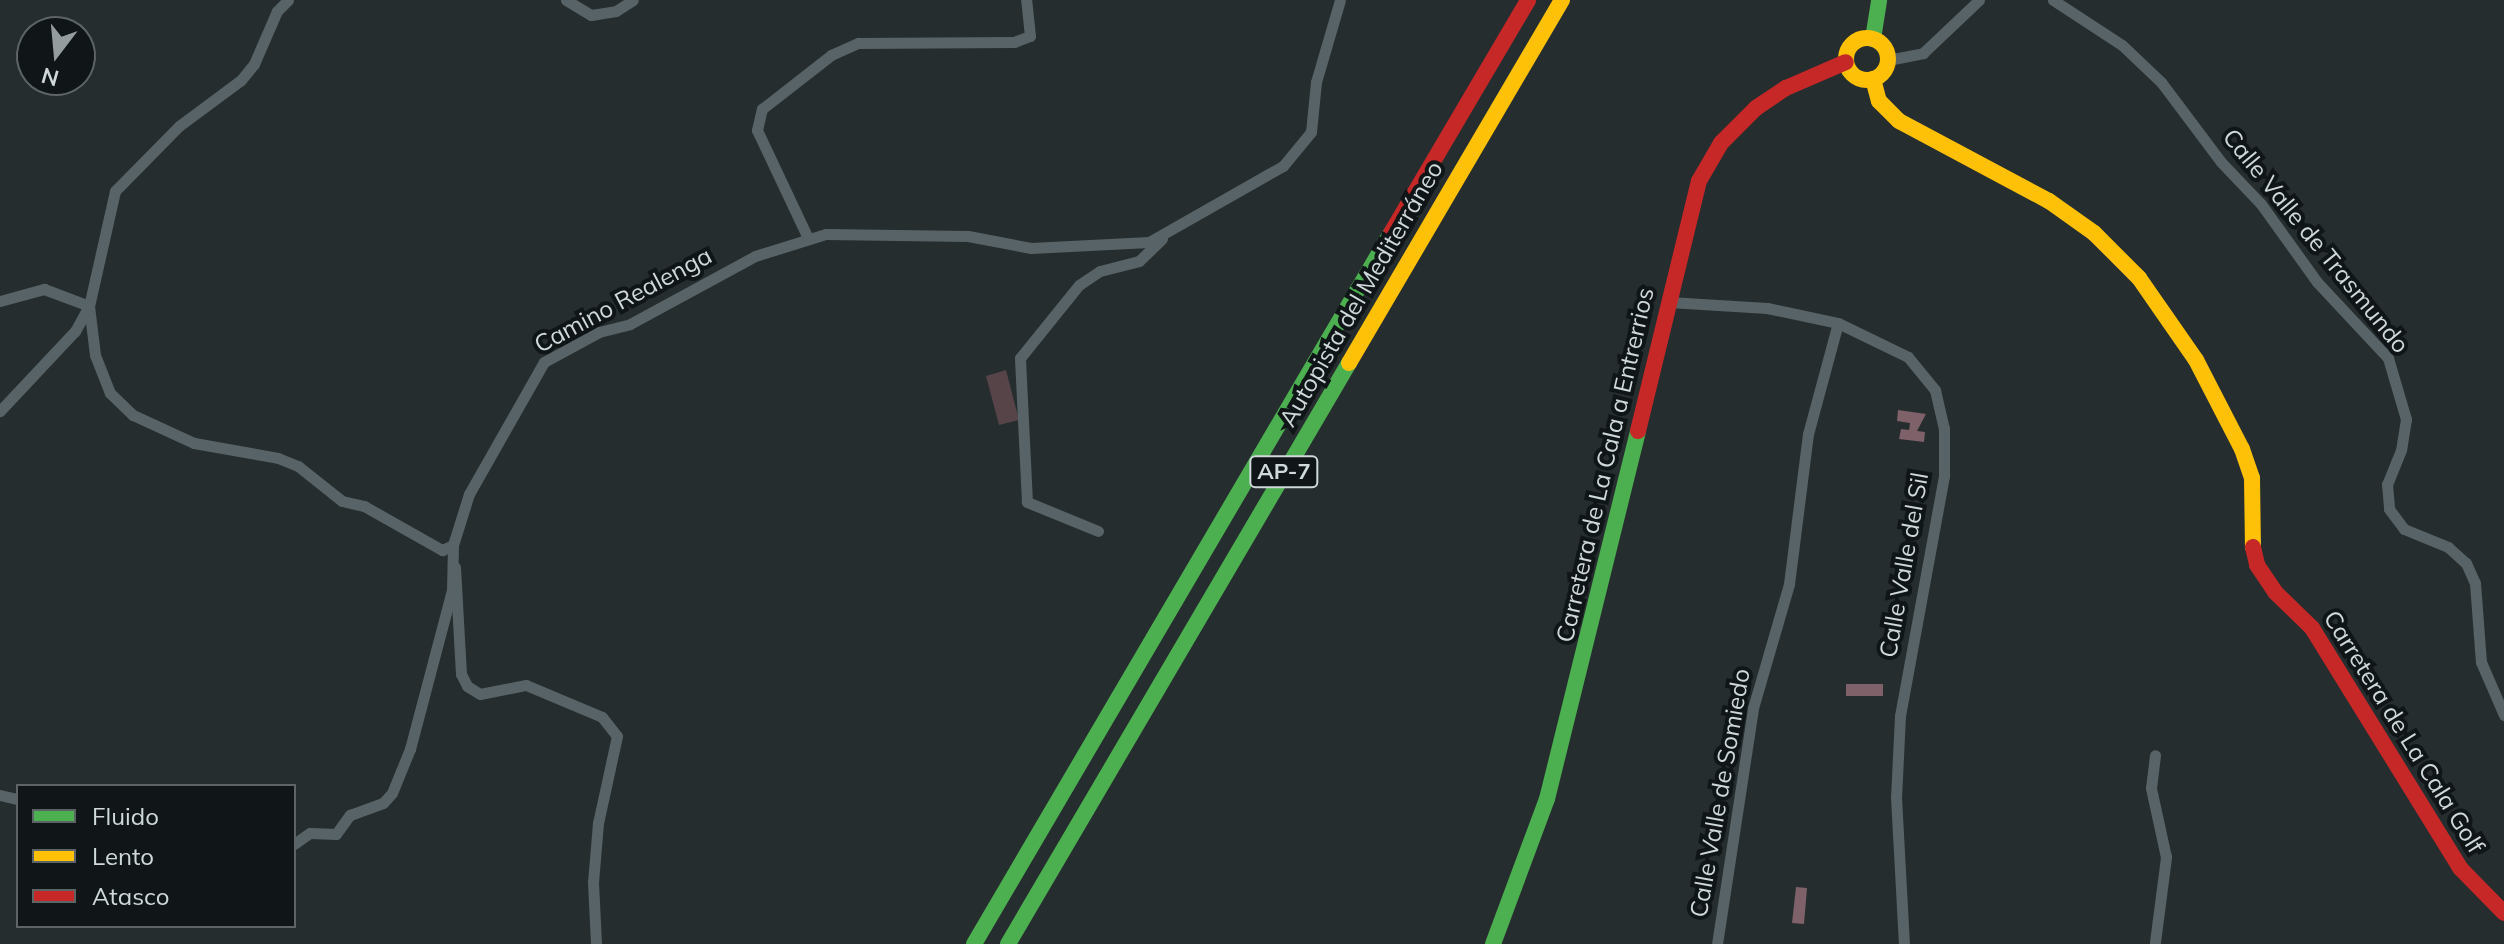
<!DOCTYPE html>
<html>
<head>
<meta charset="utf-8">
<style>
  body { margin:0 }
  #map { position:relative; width:2504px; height:944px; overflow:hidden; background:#262d2f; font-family:Mulish,sans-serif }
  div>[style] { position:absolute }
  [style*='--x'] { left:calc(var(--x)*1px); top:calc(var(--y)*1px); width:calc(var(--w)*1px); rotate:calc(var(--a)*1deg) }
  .green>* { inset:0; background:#564448 }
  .water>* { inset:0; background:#7f6269 }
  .street>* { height:11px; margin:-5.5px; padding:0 5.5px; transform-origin:5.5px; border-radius:5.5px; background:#576366 }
  .fast>* { height:16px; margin:-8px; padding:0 8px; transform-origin:8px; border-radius:8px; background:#4caf50 }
  .slow>* { height:16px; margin:-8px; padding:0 8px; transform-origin:8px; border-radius:8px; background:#ffc107 }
  .slow>.ring { margin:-8px; padding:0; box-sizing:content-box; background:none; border:16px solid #ffc107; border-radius:50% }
  .jam>* { height:16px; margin:-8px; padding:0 8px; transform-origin:8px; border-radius:8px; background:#c62828 }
  span { translate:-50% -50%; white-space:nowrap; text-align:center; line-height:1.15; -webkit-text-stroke:8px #101618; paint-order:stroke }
  .shield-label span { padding:2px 6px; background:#101618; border:2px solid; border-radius:6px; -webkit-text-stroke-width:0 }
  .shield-label { font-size:22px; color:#cfd8da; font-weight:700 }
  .street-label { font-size:24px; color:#cfd8da }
  .legend { position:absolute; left:16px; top:784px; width:280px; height:144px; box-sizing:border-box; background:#101618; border:2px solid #5c6466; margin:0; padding:10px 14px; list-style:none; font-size:24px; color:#cfd8da }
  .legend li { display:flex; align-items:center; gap:16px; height:40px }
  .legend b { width:40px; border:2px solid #5c6466 }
  .north { position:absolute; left:16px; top:16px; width:80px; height:80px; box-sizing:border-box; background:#101618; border:2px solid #5c6466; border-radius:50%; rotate:196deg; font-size:22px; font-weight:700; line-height:32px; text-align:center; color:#cfd8da }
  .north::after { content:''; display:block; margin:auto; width:28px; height:36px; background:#949c9e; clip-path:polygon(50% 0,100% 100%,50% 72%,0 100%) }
</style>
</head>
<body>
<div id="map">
  <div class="green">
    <div style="clip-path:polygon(1006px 370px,1019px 420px,999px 425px,986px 376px)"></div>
  </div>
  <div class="water">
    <div style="clip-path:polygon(1898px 410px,1926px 414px,1917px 431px,1925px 432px,1924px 442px,1899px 439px,1901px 429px,1909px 430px,1910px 423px,1897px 421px)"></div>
    <div style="clip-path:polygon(1846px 684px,1883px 684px,1883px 696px,1846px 696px)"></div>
    <div style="clip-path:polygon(1796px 887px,1807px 888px,1804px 924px,1792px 923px)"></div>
  </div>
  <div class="street">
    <div style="--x:288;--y:0;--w:16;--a:135"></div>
    <div style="--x:277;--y:11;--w:58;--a:113.5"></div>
    <div style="--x:254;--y:64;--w:21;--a:129"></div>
    <div style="--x:241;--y:80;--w:77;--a:143.4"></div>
    <div style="--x:179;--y:126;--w:91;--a:134.6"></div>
    <div style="--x:115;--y:191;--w:118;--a:102.7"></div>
    <div style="--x:89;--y:306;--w:49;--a:83"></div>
    <div style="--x:95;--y:355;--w:41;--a:68.5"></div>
    <div style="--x:110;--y:393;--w:32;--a:44"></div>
    <div style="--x:133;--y:415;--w:67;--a:24.7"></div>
    <div style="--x:194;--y:443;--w:85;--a:10.1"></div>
    <div style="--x:278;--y:458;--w:22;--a:22"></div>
    <div style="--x:298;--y:466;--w:56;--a:38.5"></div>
    <div style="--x:342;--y:501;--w:23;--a:13"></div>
    <div style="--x:364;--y:506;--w:90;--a:29.4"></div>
    <div style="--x:442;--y:550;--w:12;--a:-24"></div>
    <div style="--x:453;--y:545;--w:53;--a:-72.6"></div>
    <div style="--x:469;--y:494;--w:152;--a:-60.4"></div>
    <div style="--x:544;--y:362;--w:63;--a:-28.6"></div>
    <div style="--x:599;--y:332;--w:32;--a:-14"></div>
    <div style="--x:630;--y:324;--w:142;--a:-28.5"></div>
    <div style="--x:755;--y:256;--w:74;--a:-17.2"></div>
    <div style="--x:826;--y:234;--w:142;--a:0.8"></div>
    <div style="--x:968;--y:236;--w:64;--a:10.8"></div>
    <div style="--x:1031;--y:248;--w:118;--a:-2.9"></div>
    <div style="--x:1149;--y:242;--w:154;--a:-29.6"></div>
    <div style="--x:1283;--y:166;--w:44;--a:-50.5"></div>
    <div style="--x:1311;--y:132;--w:50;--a:-84.3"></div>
    <div style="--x:1316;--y:82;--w:85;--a:-73.7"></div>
    <div style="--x:566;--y:0;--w:29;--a:31"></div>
    <div style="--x:591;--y:15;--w:25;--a:-9"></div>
    <div style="--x:616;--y:11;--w:20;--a:-33"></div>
    <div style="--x:2053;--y:0;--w:82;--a:33.1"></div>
    <div style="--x:2122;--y:45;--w:54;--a:43.5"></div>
    <div style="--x:2161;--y:82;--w:100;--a:53.1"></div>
    <div style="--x:2221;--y:162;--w:58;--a:46.4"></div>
    <div style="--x:2261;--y:204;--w:96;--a:54.3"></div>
    <div style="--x:2317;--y:282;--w:104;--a:46.9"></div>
    <div style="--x:2388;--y:358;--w:64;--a:73.6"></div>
    <div style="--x:2406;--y:419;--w:31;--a:99"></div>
    <div style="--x:2401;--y:450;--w:37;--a:112"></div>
    <div style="--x:2387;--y:484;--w:25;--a:85"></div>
    <div style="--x:2389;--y:509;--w:25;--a:53"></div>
    <div style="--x:2404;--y:529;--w:48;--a:22.2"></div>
    <div style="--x:2448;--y:547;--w:24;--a:42"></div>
    <div style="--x:2466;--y:563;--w:22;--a:66"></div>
    <div style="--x:2475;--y:583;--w:79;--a:85.7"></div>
    <div style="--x:2481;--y:662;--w:58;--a:66.5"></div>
    <div style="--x:1888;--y:60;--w:36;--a:-11"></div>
    <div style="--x:1923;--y:53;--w:77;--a:-43.4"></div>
    <div style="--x:807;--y:236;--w:117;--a:-115.3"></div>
    <div style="--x:757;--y:130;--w:22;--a:-77"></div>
    <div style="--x:762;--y:109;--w:88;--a:-38"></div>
    <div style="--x:831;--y:55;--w:30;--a:-24"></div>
    <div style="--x:858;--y:43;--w:156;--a:-0.4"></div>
    <div style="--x:1014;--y:42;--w:17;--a:-21"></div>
    <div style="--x:1030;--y:36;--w:36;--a:-96"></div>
    <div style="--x:0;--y:301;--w:46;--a:-15.3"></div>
    <div style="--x:44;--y:289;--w:48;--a:20.7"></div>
    <div style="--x:89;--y:306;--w:29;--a:119"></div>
    <div style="--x:75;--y:331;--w:110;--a:133.2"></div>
    <div style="--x:1669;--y:302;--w:98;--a:3.5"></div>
    <div style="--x:1767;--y:308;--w:73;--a:11.9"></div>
    <div style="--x:1838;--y:323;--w:78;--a:25.9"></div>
    <div style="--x:1908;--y:357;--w:43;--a:50.7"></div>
    <div style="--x:1935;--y:390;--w:39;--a:77"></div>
    <div style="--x:1944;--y:428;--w:48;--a:90"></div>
    <div style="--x:1944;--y:476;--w:244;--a:100.4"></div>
    <div style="--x:1900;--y:716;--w:81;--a:92.8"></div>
    <div style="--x:1896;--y:797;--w:147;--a:86.9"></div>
    <div style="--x:1098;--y:531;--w:77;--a:-157.8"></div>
    <div style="--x:1027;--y:502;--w:144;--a:-92.8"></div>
    <div style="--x:1020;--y:358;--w:94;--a:-51.1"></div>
    <div style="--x:1079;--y:285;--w:25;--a:-34"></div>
    <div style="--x:1100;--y:271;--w:40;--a:-14.4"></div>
    <div style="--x:1139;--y:261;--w:32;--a:-44"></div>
    <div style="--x:455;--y:567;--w:107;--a:86.8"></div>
    <div style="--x:461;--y:674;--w:13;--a:63"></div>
    <div style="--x:467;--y:686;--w:15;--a:32"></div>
    <div style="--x:480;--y:694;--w:47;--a:-11.1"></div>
    <div style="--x:526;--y:685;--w:82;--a:22.8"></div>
    <div style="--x:602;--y:717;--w:24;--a:52"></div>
    <div style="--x:617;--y:736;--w:89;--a:102.3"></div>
    <div style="--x:598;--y:823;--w:59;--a:94.8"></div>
    <div style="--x:593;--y:882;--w:62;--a:87.2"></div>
    <div style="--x:0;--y:795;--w:18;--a:13"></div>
    <div style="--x:294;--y:844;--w:19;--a:-35"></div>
    <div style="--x:310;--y:833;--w:26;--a:2"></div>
    <div style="--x:336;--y:834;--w:24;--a:-54"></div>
    <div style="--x:350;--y:815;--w:35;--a:-20"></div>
    <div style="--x:383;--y:803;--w:13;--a:-48"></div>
    <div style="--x:392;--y:793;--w:48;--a:-67.8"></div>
    <div style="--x:410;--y:749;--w:164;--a:-75.2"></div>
    <div style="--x:452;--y:590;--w:45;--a:-88.7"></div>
    <div style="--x:2155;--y:942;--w:86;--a:-82.6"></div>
    <div style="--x:2166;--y:857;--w:71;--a:-102.3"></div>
    <div style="--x:2151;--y:788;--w:33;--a:-83"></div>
    <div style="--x:1717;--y:944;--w:239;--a:-81.3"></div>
    <div style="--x:1753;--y:708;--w:129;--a:-73.8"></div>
    <div style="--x:1789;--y:584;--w:151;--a:-82.8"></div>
    <div style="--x:1808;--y:434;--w:115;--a:-74.9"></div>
  </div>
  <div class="fast">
    <div style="--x:1873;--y:39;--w:39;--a:-81"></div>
    <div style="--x:974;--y:944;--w:824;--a:-59.61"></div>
    <div style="--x:1008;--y:944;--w:674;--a:-59.59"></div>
    <div style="--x:1493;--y:944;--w:155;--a:-69.6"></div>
    <div style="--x:1547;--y:799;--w:379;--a:-76.1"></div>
  </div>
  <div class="slow">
    <div class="ring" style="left:1846px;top:38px;width:26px;height:26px"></div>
    <div style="--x:1873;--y:79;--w:23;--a:75"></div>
    <div style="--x:1879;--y:101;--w:28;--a:45"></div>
    <div style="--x:1899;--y:121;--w:170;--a:28.1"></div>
    <div style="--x:2049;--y:201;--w:55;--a:35.4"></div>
    <div style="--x:2094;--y:233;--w:64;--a:45"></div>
    <div style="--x:2139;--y:278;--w:100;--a:55.2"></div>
    <div style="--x:2196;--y:360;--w:100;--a:62.7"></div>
    <div style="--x:2242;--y:449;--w:31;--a:71"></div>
    <div style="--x:2252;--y:478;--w:69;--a:89.2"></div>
    <div style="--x:1349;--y:363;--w:421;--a:-59.6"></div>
  </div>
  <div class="jam">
    <div style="--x:1391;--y:233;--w:270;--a:-59.5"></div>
    <div style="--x:1638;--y:431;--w:257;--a:-76.3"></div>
    <div style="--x:1699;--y:181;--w:44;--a:-59.9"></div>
    <div style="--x:1721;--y:143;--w:49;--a:-45"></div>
    <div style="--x:1756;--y:108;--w:36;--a:-34"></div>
    <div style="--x:1786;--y:88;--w:65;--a:-23.4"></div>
    <div style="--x:2253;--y:547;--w:18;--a:77"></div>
    <div style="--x:2257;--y:565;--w:32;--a:56"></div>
    <div style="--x:2275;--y:592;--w:52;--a:44.2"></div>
    <div style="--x:2312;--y:628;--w:282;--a:58.3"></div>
    <div style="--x:2460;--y:868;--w:63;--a:45.6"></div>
  </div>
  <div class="shield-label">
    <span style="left:1284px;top:472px">AP-7</span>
  </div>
  <div class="street-label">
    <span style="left:2316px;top:241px;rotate:51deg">Calle Valle de Trasmundo</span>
    <span style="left:1361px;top:294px;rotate:-60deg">Autopista del Mediterráneo</span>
    <span style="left:623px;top:300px;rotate:-28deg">Camino Realenga</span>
    <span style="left:1605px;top:465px;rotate:-77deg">Carretera de La Cala a Entrerrios</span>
    <span style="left:1904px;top:565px;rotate:-80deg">Calle Valle del Sil</span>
    <span style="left:2404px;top:732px;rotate:58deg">Carretera de La Cala Golf</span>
    <span style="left:1720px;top:793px;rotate:-80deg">Calle Valle de Somiedo</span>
  </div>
  <ul class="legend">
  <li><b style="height:10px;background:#4caf50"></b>Fluido</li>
  <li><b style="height:10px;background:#ffc107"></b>Lento</li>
  <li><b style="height:10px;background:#c62828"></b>Atasco</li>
  </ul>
  <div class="north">N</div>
</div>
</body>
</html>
